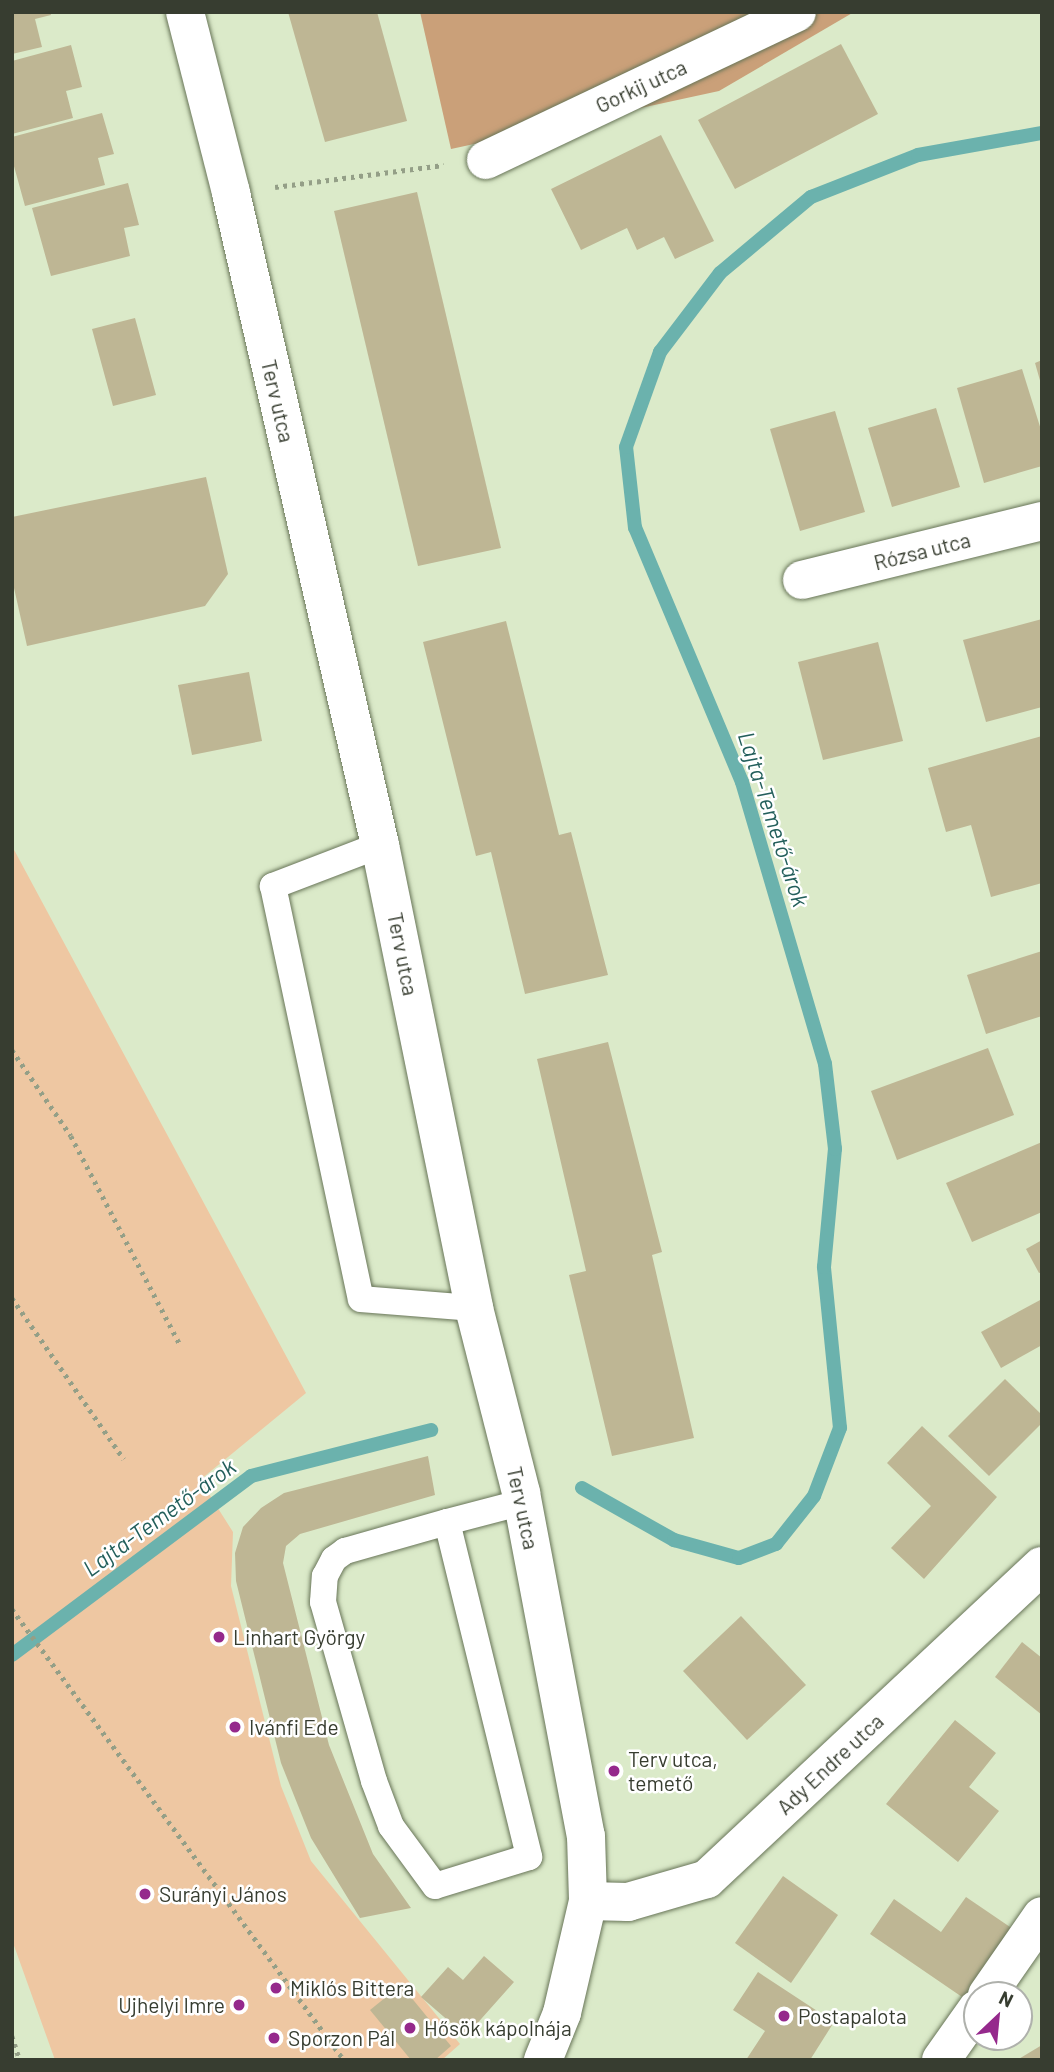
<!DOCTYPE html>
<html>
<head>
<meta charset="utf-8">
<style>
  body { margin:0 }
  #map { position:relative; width:1054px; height:2072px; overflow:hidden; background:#dbeac9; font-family:Barlow,sans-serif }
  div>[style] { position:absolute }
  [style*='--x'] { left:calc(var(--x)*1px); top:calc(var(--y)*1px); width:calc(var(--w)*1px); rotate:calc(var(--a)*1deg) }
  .green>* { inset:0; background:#eec7a2 }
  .forest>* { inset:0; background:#caa079 }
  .stream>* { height:14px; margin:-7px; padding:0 7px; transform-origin:7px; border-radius:7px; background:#6bb2ad }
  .building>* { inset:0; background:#beb694 }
  .path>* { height:4.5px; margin-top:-2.25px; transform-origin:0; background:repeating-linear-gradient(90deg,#949f87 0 3.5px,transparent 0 8.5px) }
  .roads { filter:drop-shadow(0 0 2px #687558) drop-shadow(0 0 2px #687558) }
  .service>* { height:26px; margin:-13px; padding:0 13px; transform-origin:13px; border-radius:13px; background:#fff }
  .minor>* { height:38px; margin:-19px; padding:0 19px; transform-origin:19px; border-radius:19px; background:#fff }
  .dots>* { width:19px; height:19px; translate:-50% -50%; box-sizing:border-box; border:4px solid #fff; border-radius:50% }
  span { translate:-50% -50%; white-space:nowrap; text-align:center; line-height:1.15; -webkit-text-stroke:5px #fff; paint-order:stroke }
  .street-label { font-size:21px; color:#373d30 }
  .poi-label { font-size:21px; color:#373d30 }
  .left { translate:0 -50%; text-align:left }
  .right { translate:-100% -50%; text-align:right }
  .water-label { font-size:23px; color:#235f5b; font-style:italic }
  .frame { position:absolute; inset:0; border:14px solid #373d30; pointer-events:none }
  .north { position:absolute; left:963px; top:1981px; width:70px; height:70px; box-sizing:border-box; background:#fff; border:2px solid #afb1ac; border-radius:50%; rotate:26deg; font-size:19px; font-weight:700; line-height:28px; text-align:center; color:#373d30 }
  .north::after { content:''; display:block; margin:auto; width:24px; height:32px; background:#95298c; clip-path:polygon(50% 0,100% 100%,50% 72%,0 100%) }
</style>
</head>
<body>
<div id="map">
  <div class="green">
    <div style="clip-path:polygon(12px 846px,306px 1393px,200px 1480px,233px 1532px,231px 1586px,281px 1786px,311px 1861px,460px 2044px,442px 2060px,55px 2060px,12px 1940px)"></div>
  </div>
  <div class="forest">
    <div style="clip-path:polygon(420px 12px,854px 12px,719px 91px,451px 149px)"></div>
  </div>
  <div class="stream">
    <div style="--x:582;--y:1488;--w:106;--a:29.5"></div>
    <div style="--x:674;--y:1540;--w:67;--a:15.5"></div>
    <div style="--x:739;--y:1558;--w:40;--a:-21"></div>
    <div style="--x:776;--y:1544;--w:61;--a:-51.6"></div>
    <div style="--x:814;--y:1496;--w:73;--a:-69.1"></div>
    <div style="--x:840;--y:1428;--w:162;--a:-95.7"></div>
    <div style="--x:824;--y:1267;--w:119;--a:-84.7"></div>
    <div style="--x:835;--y:1149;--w:86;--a:-96.7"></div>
    <div style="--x:825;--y:1064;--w:294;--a:-106.4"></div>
    <div style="--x:742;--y:782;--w:276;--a:-112.8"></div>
    <div style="--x:635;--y:528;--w:81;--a:-96.3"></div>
    <div style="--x:626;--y:447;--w:101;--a:-70.3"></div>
    <div style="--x:660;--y:352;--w:99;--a:-52.8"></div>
    <div style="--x:720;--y:273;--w:119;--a:-39.9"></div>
    <div style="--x:811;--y:197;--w:115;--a:-21.4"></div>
    <div style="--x:918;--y:155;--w:126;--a:-10.1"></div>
    <div style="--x:12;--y:1655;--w:299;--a:-36.8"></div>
    <div style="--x:251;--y:1476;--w:186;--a:-14.3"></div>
  </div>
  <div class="building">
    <div style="clip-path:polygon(12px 12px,50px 12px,51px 15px,35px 19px,42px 47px,12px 54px)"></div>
    <div style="clip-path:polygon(288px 12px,377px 12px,407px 121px,325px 142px)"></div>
    <div style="clip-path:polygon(841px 44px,878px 114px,735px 189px,698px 120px)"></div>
    <div style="clip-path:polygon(71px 45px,82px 87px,66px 91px,73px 118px,12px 134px,12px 61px)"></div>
    <div style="clip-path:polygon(102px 113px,114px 154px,98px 158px,105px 185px,25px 206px,12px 159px,12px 137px)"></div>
    <div style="clip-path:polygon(661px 135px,714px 241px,675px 259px,664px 237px,637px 250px,627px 228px,581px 250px,551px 189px)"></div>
    <div style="clip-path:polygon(128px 183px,139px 225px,124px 228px,130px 256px,51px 276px,32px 208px)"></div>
    <div style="clip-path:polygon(417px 192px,501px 548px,418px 566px,334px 211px)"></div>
    <div style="clip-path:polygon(135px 318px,156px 395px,113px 406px,92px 329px)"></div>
    <div style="clip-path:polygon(1042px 360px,1042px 384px,1041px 384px,1035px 363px)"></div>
    <div style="clip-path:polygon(1022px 369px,1042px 433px,1042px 466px,984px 483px,957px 388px)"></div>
    <div style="clip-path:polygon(936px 408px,960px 487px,892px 507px,868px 428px)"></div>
    <div style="clip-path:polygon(835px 411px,865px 512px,800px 531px,770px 429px)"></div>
    <div style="clip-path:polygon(206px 477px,228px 574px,205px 606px,27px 646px,12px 579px,12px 517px)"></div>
    <div style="clip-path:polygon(1042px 619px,1042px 707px,986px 722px,963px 640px)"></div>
    <div style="clip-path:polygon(506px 621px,559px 835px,571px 832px,608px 975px,525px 994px,491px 852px,476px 856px,423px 642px)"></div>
    <div style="clip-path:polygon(878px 642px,903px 741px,823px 760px,798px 662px)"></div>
    <div style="clip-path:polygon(249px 672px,262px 741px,192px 755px,178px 685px)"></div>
    <div style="clip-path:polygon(1042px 736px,1042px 883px,991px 897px,971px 825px,946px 832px,928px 768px)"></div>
    <div style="clip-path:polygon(1042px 951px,1042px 1016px,986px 1034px,967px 975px)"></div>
    <div style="clip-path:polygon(608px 1042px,662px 1252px,652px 1255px,694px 1438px,612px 1456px,569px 1275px,586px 1271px,537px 1059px)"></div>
    <div style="clip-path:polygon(988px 1048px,1014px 1115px,897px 1160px,871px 1091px)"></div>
    <div style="clip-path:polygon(1042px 1142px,1042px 1212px,972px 1242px,946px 1183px)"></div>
    <div style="clip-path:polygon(1042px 1240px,1042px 1272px,1039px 1273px,1026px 1249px)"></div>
    <div style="clip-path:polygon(1042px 1299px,1042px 1345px,1001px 1368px,981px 1332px)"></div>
    <div style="clip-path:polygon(1005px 1379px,1042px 1415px,1042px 1423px,989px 1476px,948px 1436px)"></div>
    <div style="clip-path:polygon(922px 1426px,997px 1497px,924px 1579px,891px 1548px,931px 1506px,887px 1463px)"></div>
    <div style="clip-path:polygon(428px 1456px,435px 1495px,300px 1534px,286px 1546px,283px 1563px,329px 1745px,373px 1854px,411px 1908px,360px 1918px,311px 1838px,281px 1763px,236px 1581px,235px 1553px,243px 1527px,261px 1508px,284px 1493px)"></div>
    <div style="clip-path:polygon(741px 1616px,806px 1685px,747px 1740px,683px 1671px)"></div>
    <div style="clip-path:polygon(1022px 1642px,1042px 1658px,1042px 1715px,995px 1677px)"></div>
    <div style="clip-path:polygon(955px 1720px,996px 1753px,969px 1787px,999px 1811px,958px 1862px,886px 1804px)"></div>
    <div style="clip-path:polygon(783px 1876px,838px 1915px,791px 1983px,735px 1943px)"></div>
    <div style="clip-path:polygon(966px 1897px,1013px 1929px,965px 1999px,870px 1934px,894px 1899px,941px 1932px)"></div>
    <div style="clip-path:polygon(484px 1956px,514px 1982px,466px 2036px,421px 1997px,448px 1967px,463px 1980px)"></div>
    <div style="clip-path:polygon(758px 1972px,834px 2022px,810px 2060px,746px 2060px,765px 2031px,733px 2010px)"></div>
    <div style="clip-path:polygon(401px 1985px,451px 2046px,435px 2060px,411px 2060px,370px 2010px)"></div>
    <div style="clip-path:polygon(1042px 2045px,1042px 2060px,1017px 2060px)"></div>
  </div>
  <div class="path">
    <div style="--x:275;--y:187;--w:170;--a:-7.4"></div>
    <div style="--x:12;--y:1050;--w:104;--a:55.5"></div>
    <div style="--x:71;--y:1136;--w:237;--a:62.4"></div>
    <div style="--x:12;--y:1298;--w:196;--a:55.2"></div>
    <div style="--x:12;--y:1609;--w:560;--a:53.64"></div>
    <div style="--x:12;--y:2036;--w:25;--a:72"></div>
  </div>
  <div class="roads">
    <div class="service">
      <div style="--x:380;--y:845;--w:115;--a:159"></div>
      <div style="--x:273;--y:886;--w:422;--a:78"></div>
      <div style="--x:361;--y:1299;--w:113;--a:4.6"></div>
      <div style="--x:447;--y:1522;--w:345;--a:76.2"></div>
      <div style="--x:529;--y:1857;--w:98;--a:162.9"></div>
      <div style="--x:435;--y:1886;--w:74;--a:-126.3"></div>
      <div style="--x:391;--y:1826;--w:48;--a:-110.7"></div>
      <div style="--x:374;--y:1781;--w:186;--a:-105.9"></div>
      <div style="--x:323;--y:1602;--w:26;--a:-86"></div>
      <div style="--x:325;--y:1576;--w:19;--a:-62"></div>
      <div style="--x:334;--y:1559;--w:14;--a:-36"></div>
      <div style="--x:345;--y:1551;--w:106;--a:-15.9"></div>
      <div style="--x:447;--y:1522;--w:79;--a:-14.7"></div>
    </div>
    <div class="minor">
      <div style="--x:185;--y:12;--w:187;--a:75.7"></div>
      <div style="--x:231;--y:193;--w:669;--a:77.13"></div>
      <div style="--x:380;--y:845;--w:472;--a:78.5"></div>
      <div style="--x:474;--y:1308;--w:191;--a:75.7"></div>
      <div style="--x:521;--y:1493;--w:349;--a:79.3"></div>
      <div style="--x:586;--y:1836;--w:65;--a:88.2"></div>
      <div style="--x:588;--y:1901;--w:115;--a:103.1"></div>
      <div style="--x:562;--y:2013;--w:51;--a:112"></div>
      <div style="--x:486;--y:160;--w:344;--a:-25.4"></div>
      <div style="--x:802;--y:580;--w:247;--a:-13.8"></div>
      <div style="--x:588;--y:1901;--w:40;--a:1.4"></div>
      <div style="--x:628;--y:1902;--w:82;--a:-16.2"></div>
      <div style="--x:707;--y:1879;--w:458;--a:-43.1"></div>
      <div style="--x:987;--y:1995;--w:96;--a:-55.2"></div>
      <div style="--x:941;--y:2060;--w:62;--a:-54.8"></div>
    </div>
  </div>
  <div class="dots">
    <div style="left:219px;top:1637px;background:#95298c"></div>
    <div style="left:235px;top:1727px;background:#95298c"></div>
    <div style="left:614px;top:1771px;background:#95298c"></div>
    <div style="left:145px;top:1894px;background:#95298c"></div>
    <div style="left:276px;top:1988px;background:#95298c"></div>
    <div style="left:239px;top:2005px;background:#95298c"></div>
    <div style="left:784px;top:2016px;background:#95298c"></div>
    <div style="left:410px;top:2028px;background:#95298c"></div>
    <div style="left:274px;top:2038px;background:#95298c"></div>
  </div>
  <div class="street-label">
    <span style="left:641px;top:86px;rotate:-25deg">Gorkij utca</span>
    <span style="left:278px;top:401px;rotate:77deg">Terv utca</span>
    <span style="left:922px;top:551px;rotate:-14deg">Rózsa utca</span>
    <span style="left:403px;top:954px;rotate:79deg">Terv utca</span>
    <span style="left:523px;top:1508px;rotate:78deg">Terv utca</span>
    <span style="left:830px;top:1764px;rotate:-43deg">Ady Endre utca</span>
  </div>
  <div class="poi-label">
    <span class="left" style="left:233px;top:1637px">Linhart György</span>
    <span class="left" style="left:249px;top:1727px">Ivánfi Ede</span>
    <span class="left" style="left:628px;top:1771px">Terv utca,<br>temető</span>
    <span class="left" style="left:159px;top:1894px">Surányi János</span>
    <span class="left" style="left:290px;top:1988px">Miklós Bittera</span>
    <span class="right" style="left:225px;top:2005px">Ujhelyi Imre</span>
    <span class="left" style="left:798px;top:2016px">Postapalota</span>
    <span class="left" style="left:424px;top:2028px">Hősök kápolnája</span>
    <span class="left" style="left:288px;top:2038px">Sporzon Pál</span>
  </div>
  <div class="water-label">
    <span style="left:774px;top:819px;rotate:72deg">Lajta-Temető-árok</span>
    <span style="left:159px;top:1517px;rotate:-36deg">Lajta-Temető-árok</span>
  </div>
  <div class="frame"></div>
  <div class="north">N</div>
</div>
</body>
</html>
